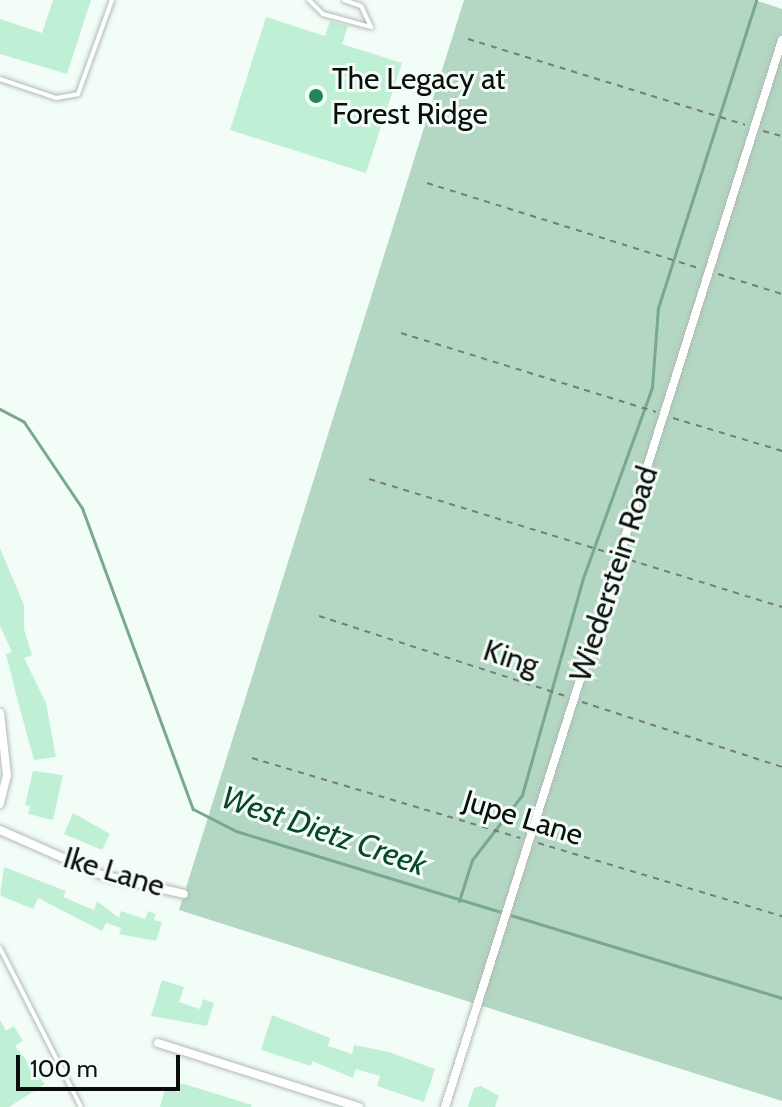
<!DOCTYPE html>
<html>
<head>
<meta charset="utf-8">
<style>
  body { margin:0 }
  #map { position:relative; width:782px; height:1107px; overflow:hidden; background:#f3fdf7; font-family:Cabin,sans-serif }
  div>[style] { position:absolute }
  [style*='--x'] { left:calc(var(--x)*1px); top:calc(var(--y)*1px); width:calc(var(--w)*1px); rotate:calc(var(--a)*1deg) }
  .green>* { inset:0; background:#b3d7c3 }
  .stream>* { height:3px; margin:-1.5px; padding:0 1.5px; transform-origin:1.5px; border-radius:1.5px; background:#79a88f }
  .building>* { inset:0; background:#bff0d5 }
  .path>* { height:2px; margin-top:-1px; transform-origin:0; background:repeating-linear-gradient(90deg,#777d79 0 6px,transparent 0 12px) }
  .roads { filter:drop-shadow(0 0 2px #b1bbb5) drop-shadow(0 0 2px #b1bbb5) }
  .lane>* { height:4px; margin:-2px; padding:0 2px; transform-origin:2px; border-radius:2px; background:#fff }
  .street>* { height:8px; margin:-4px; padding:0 4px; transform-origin:4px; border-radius:4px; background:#fff }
  .dots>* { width:22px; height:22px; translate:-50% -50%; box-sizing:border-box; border:4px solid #f3fdf7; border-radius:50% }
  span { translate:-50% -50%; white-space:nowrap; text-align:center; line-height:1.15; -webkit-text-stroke:6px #f3fdf7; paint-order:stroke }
  .poi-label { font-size:30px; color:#0b0e0c }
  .left { translate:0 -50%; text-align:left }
  .street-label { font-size:30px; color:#0b0e0c }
  .water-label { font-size:32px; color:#08462e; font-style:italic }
  .scale { position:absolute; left:16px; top:1055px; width:164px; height:36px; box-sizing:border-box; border:4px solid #0b0e0c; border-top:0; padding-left:10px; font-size:24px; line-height:28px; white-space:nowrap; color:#0b0e0c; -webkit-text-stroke:6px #f3fdf7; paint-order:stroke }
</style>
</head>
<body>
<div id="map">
  <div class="green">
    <div style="clip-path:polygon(464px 0,755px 0,782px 9px,782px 1101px,179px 910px)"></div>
  </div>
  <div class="stream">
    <div style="--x:0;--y:409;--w:27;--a:28"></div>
    <div style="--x:24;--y:422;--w:104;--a:56"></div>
    <div style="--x:82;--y:508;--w:321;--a:69.8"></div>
    <div style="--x:193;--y:809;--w:48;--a:27.1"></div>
    <div style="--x:236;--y:831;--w:571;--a:17.01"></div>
    <div style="--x:459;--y:901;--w:43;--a:-72.4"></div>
    <div style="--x:472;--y:860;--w:82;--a:-52.4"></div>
    <div style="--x:522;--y:795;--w:225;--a:-74.3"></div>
    <div style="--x:583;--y:578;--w:203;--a:-70.1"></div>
    <div style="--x:652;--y:387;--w:79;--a:-85.7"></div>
    <div style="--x:658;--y:308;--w:323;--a:-72.3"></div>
  </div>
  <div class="building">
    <div style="clip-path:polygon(53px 0,91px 0,67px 74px,0 54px,0 19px,42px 33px)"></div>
    <div style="clip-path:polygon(266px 17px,325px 36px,330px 21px,348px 26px,342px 44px,402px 63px,366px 173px,230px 130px)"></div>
    <div style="clip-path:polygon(0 548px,24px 605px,24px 629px,32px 655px,24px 658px,46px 703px,56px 757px,34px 760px,18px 702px,6px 654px,12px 652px,0 626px)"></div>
    <div style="clip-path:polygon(33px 771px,63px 775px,53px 820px,28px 814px,30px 806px,25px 805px)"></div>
    <div style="clip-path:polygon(73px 813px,110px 834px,102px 850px,64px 834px)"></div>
    <div style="clip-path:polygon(4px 867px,66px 891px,63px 897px,94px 910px,97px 901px,119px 918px,121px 911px,145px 919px,148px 911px,156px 914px,154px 920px,162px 922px,156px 941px,119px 934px,121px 928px,106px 923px,102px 931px,38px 898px,33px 909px,6px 898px,0 895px)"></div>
    <div style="clip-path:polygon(162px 980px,184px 987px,179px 1002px,200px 1009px,203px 999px,214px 1003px,207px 1026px,151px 1016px)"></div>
    <div style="clip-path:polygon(272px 1015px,330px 1038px,328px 1046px,352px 1054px,354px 1045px,389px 1052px,435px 1069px,424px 1102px,377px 1086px,380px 1076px,356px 1069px,353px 1078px,312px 1061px,311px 1066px,261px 1050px)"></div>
    <div style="clip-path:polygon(0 1020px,6px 1031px,14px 1026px,23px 1041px,15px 1046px,45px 1084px,9px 1107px,0 1107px)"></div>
    <div style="clip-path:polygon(181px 1083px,252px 1105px,251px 1107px,160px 1107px,165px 1089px,178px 1092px)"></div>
    <div style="clip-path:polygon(481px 1086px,499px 1096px,495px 1107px,468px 1107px,474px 1088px)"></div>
  </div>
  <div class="path">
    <div style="--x:468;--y:39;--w:290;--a:17.2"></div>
    <div style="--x:763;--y:131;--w:20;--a:15"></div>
    <div style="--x:427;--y:183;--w:287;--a:17.4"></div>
    <div style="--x:718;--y:274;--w:67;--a:17.4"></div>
    <div style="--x:401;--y:333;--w:267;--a:17.2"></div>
    <div style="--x:673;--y:418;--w:114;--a:16.8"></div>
    <div style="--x:369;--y:479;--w:251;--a:17.1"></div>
    <div style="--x:630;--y:560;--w:159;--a:17.2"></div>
    <div style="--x:319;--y:616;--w:259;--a:18"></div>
    <div style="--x:582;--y:702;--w:210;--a:18"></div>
    <div style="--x:252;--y:758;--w:280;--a:16.6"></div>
    <div style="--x:538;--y:843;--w:255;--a:16.7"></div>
  </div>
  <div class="roads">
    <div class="lane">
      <div style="--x:309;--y:0;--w:20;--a:45"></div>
      <div style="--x:323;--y:14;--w:50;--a:15.2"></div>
      <div style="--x:371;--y:27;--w:23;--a:-115"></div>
      <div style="--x:361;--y:6;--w:18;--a:-161"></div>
      <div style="--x:0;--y:79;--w:59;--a:18.7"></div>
      <div style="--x:56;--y:98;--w:22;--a:-10"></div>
      <div style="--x:78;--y:94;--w:100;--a:-70.1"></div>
      <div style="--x:0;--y:948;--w:178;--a:63"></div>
    </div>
    <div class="street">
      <div style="--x:0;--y:713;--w:62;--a:83.6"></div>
      <div style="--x:7;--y:775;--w:30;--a:104"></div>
      <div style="--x:0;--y:830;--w:111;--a:23.8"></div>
      <div style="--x:102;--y:875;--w:84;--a:13"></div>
      <div style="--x:158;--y:1043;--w:211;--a:17.7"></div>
      <div style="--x:445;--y:1107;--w:1119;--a:-72.47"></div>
    </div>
  </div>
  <div class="dots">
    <div style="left:316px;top:96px;background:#23835b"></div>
  </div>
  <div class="poi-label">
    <span class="left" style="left:332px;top:96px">The Legacy at<br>Forest Ridge</span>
  </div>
  <div class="street-label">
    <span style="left:614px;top:574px;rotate:-72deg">Wiederstein Road</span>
    <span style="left:511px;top:658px;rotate:18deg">King</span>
    <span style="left:523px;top:818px;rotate:17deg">Jupe Lane</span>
    <span style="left:114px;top:872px;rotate:17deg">Ike Lane</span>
  </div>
  <div class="water-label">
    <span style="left:324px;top:831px;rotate:19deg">West Dietz Creek</span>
  </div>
  <div class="scale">100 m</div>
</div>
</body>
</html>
